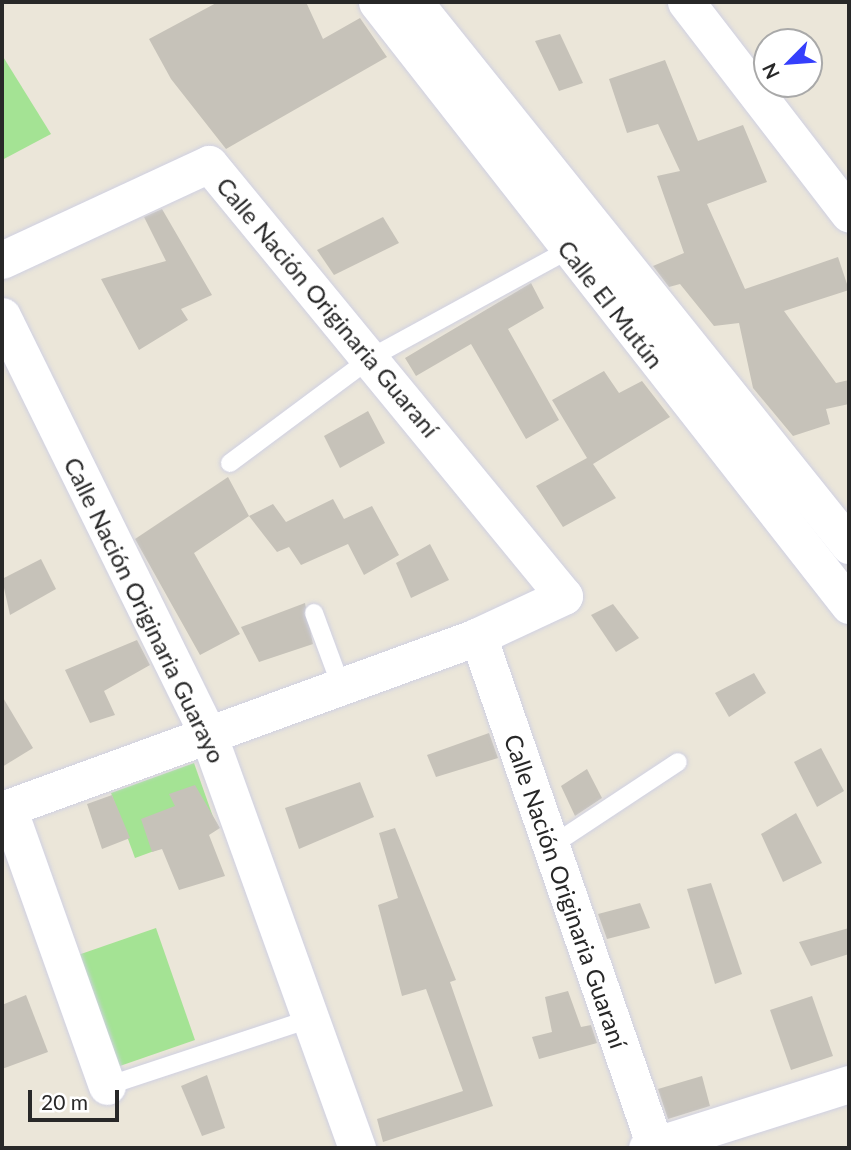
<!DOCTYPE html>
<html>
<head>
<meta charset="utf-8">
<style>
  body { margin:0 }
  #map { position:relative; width:851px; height:1150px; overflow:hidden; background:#ebe6d9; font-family:Lato,sans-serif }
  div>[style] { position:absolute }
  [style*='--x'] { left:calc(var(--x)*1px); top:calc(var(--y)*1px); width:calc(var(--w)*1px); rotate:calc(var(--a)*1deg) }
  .green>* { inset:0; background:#a4e394 }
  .building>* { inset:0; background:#c6c2b9 }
  .roads { filter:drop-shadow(0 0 2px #cfd0e2) drop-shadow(0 0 2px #cfd0e2) }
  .service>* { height:18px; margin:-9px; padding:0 9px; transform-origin:9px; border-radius:9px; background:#fff }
  .minor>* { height:37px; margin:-18.5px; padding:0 18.5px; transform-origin:18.5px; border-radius:18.5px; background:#fff }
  span { translate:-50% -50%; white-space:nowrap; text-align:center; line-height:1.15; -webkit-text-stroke:6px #fff; paint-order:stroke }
  .street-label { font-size:24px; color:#282828 }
  .frame { position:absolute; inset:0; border:4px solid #282828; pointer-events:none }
  .north { position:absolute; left:753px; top:28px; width:70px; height:70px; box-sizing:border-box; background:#fff; border:2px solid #a9a9a9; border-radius:50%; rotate:245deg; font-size:19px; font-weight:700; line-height:28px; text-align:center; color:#282828 }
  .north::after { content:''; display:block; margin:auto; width:24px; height:32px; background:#353ffc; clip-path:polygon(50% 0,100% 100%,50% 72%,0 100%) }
  .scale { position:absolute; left:28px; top:1090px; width:91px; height:32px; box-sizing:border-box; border:4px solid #282828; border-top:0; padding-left:9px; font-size:21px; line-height:24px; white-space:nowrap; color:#282828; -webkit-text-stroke:5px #fff; paint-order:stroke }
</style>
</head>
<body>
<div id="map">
  <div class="green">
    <div style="clip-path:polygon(2px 55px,51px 134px,2px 160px)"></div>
    <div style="clip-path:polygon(194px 763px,217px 828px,135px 858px,111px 793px)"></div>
    <div style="clip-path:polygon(156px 928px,195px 1040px,117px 1067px,78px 955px)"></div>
  </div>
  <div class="building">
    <div style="clip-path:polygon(218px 2px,306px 2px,323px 39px,360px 18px,387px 57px,226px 149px,171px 79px,149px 39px)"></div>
    <div style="clip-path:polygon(560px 34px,583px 83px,559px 91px,535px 41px)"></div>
    <div style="clip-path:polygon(665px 60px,698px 141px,743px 125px,767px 182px,707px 204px,745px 289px,838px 257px,849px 290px,784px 311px,836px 383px,849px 380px,849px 404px,826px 409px,830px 424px,793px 436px,753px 388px,739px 323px,714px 326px,680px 284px,669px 287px,653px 266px,684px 253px,657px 176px,680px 171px,658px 124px,627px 133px,609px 79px)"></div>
    <div style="clip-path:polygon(162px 209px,212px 295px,181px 309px,188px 320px,139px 350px,101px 279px,166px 261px,144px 217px)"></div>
    <div style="clip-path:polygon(383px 217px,399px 243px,334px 275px,317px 250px)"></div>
    <div style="clip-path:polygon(531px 283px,544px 308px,508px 329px,559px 420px,526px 439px,471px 344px,416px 376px,405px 358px)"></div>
    <div style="clip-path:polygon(604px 371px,619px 393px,642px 381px,670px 417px,593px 464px,616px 498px,563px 527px,536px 486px,587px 458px,552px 400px)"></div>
    <div style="clip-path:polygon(368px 411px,385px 443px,340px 468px,324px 436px)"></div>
    <div style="clip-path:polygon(228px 477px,249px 516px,194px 553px,240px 634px,200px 655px,135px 539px)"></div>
    <div style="clip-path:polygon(333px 499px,344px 519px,372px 506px,399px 555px,364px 575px,348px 544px,301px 565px,289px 547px,277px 552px,249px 516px,273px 504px,286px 522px)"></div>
    <div style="clip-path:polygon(430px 544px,449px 580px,411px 598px,396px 563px)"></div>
    <div style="clip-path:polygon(41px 559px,56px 589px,10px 615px,2px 579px)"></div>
    <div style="clip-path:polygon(305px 603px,313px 644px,259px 662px,241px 627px)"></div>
    <div style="clip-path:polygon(613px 604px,639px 638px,616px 652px,591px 615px)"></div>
    <div style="clip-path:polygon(137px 640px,150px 665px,104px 691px,115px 715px,90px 723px,65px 670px)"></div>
    <div style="clip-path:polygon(754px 673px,766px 693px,729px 717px,715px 693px)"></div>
    <div style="clip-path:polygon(2px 696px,33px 748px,2px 767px)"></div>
    <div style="clip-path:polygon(489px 733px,498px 758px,436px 777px,427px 755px)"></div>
    <div style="clip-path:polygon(821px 748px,844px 791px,817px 807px,794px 762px)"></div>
    <div style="clip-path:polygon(587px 769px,602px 798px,575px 816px,561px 786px)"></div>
    <div style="clip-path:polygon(360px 782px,374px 817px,299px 849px,285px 808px)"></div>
    <div style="clip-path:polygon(195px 785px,220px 828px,209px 835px,225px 876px,179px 890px,162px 849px,152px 852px,141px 819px,175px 806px,169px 794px)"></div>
    <div style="clip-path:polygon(112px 795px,130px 838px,102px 849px,87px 804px)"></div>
    <div style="clip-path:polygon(796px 813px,822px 863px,783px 882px,761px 834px)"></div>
    <div style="clip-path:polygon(395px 828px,456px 980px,450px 982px,493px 1106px,383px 1142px,377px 1119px,463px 1091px,426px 989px,402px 996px,378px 905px,398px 898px,379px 833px)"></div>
    <div style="clip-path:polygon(711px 883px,742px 974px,715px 984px,687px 889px)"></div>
    <div style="clip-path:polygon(640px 903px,650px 928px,607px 939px,598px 914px)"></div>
    <div style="clip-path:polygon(849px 928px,849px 954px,811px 966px,799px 942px)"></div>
    <div style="clip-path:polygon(568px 991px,581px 1027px,591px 1025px,597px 1043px,539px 1059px,532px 1037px,552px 1032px,545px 997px)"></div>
    <div style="clip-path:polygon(26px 995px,48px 1052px,2px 1069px,2px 1005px)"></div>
    <div style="clip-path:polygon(812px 996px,833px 1056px,791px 1070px,770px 1010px)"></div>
    <div style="clip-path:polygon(207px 1075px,225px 1128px,202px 1136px,181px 1086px)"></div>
    <div style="clip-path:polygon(702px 1076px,710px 1106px,668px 1119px,658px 1089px)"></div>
  </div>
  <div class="roads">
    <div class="service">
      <div style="--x:230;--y:463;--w:177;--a:-36.7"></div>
      <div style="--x:372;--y:357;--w:223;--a:-28.6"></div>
      <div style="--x:314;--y:613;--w:78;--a:69.7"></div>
      <div style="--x:551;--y:846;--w:152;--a:-33.5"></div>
      <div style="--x:107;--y:1086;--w:214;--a:-18.3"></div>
    </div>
    <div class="minor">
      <div style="--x:377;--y:2;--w:766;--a:51.95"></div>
      <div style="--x:414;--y:2;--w:696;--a:51.3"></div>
      <div style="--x:686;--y:2;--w:267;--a:52.4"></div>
      <div style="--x:2;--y:260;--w:228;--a:-24.9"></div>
      <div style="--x:209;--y:164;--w:559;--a:50.59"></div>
      <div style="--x:564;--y:596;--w:99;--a:155"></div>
      <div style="--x:474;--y:638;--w:502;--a:159.98"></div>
      <div style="--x:2;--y:316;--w:466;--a:63.8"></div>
      <div style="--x:208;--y:734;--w:440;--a:70.2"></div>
      <div style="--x:478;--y:636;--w:540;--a:70.86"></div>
      <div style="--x:8;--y:808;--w:295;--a:70.4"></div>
      <div style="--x:647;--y:1148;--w:212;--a:-17.6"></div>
    </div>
  </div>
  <div class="street-label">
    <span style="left:611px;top:304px;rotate:52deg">Calle El Mutún</span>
    <span style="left:328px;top:307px;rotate:50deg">Calle Nación Originaria Guaraní</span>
    <span style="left:145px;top:610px;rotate:64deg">Calle Nación Originaria Guarayo</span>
    <span style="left:566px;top:891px;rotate:71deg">Calle Nación Originaria Guaraní</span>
  </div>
  <div class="frame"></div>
  <div class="north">N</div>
  <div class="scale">20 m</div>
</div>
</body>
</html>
